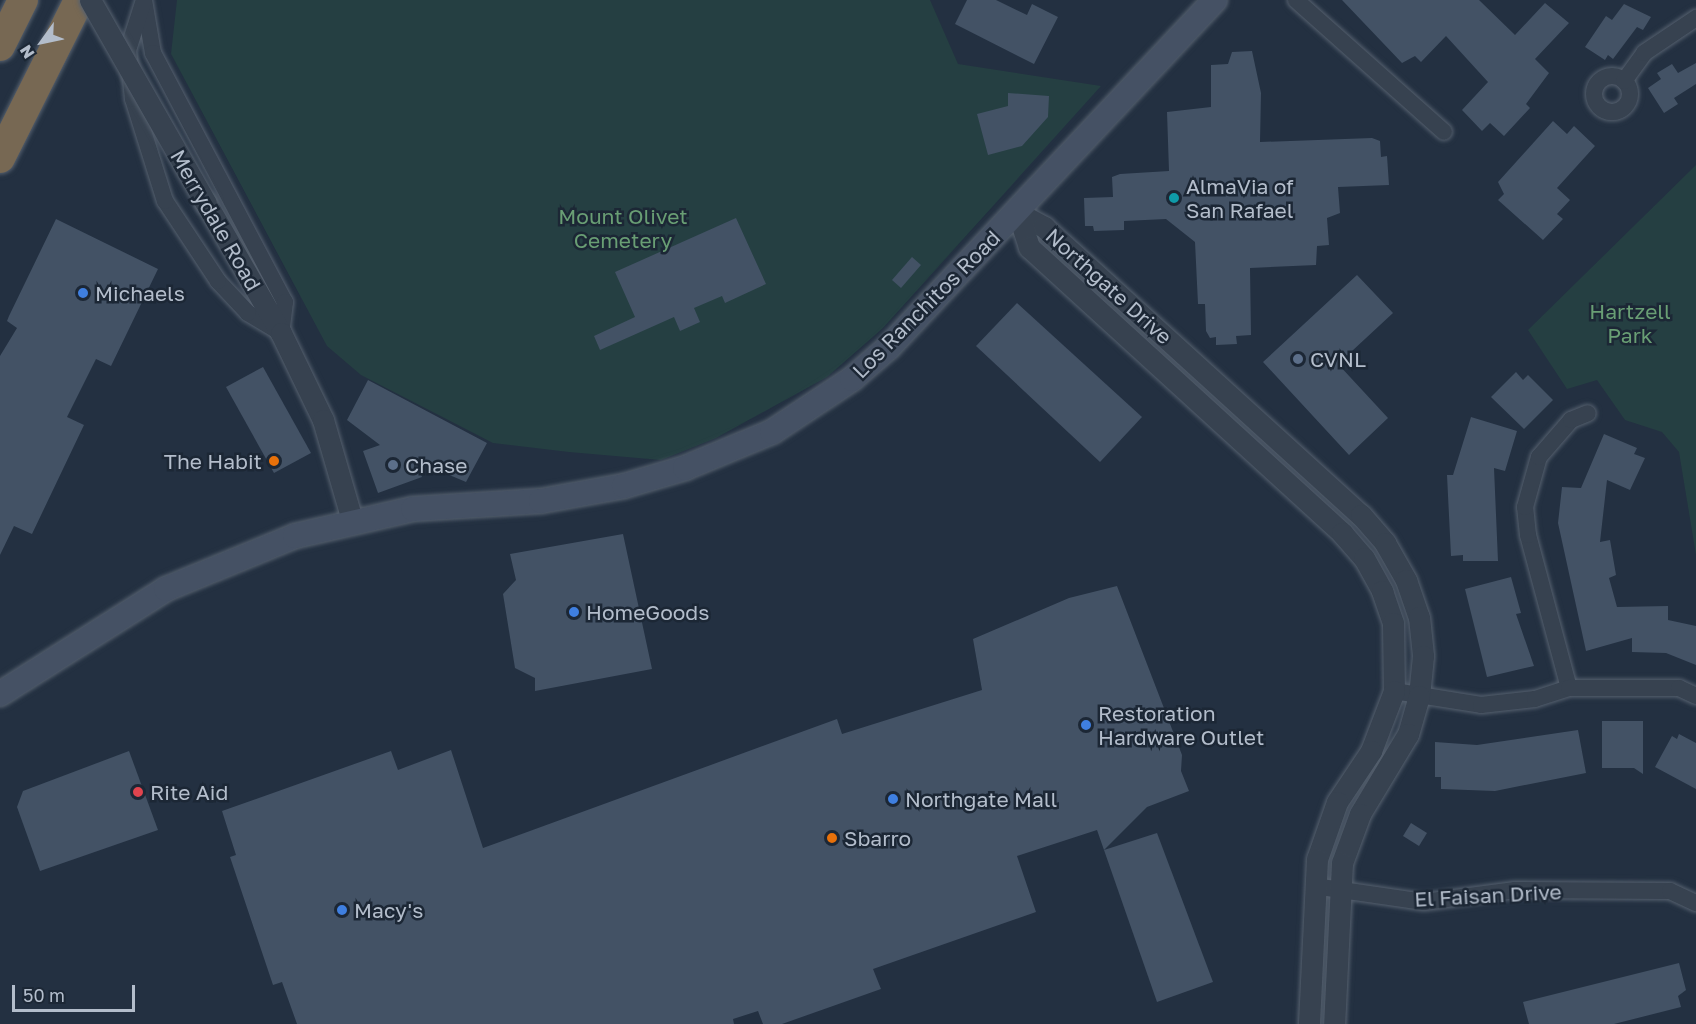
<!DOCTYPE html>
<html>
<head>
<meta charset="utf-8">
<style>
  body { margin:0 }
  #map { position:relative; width:1696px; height:1024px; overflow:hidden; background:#233041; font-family:"Golos Text",sans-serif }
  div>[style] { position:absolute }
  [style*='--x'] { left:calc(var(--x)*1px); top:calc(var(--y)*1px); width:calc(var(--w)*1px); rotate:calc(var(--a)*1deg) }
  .green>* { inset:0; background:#253f42 }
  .building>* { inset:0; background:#435265 }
  .roads { filter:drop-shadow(0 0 2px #55606e) drop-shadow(0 0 2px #55606e) }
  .minor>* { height:16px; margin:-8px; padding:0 8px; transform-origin:8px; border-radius:8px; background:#374250 }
  .minor>.ring { margin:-8px; padding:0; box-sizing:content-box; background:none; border:16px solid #374250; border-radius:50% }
  .tertiary>* { height:21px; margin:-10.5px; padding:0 10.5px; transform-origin:10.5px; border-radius:10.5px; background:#374250 }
  .secondary>* { height:24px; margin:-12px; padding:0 12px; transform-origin:12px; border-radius:12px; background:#455164 }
  .motorway>* { height:30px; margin:-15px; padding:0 15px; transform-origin:15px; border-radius:15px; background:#776853 }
  .bridges { filter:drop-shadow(0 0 2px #55606e) drop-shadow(0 0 2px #55606e) }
  .tertiary-bridge>* { height:21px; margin:-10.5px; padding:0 10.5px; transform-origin:10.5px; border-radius:10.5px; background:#374250 }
  .dots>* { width:16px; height:16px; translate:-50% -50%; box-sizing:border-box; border:3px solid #1c2735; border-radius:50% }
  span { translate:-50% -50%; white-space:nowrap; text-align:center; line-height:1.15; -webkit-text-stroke:5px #1c2735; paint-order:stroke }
  .poi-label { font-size:21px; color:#b3bdcb }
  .left { translate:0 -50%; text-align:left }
  .right { translate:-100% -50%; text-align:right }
  .park-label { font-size:21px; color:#699e74 }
  .street-label { font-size:21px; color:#b3bdcb }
  .north { position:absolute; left:12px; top:12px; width:60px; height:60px; -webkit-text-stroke:4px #1c2735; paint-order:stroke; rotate:237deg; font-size:16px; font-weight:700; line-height:24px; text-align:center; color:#b3bdcb }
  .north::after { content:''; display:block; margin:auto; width:21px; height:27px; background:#b3bdcb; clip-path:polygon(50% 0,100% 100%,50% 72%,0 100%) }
  .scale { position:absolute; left:12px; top:985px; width:123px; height:27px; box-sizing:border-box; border:3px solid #b3bdcb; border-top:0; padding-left:8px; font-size:18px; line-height:21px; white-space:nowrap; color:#b3bdcb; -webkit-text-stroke:4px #1c2735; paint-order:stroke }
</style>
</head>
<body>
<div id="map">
  <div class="green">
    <div style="clip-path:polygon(177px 0,930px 0,958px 64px,1101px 86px,883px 328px,827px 377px,716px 438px,661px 460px,569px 452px,493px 443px,361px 375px,327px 346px,171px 54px)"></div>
    <div style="clip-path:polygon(1696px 165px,1696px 555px,1679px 452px,1662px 432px,1625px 420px,1597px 380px,1567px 389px,1528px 330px)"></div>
  </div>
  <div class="building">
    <div style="clip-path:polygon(967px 0,996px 0,1027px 15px,1032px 4px,1058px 17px,1034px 64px,955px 24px)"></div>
    <div style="clip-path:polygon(1342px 0,1479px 0,1515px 35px,1545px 3px,1569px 23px,1535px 59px,1549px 73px,1526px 104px,1530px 108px,1504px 136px,1490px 123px,1482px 131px,1462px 110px,1488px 82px,1446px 36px,1421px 62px,1415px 56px,1402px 63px)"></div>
    <div style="clip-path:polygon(1624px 4px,1651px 17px,1643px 30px,1637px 27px,1613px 59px,1608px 55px,1605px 60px,1585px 47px,1606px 16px,1612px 20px)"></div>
    <div style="clip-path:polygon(1252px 51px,1261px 93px,1260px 142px,1372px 138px,1380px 141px,1381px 157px,1387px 156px,1389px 185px,1338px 187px,1340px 213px,1327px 218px,1329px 245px,1317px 246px,1316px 265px,1250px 268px,1251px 335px,1236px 336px,1237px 344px,1216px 345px,1216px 337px,1210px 338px,1206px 331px,1205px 304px,1198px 304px,1195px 242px,1166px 219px,1124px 221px,1124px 230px,1094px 231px,1093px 226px,1085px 226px,1084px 198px,1113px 197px,1112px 177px,1120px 174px,1169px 171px,1167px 112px,1211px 107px,1211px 65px,1228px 64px,1232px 52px)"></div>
    <div style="clip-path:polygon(1696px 63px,1696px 84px,1674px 98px,1678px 104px,1664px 113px,1648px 88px,1661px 79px,1657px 73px,1672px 64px,1678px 73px)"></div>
    <div style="clip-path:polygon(1008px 93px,1049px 96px,1048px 117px,1022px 146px,988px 155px,977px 114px,1008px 106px)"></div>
    <div style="clip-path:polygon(1553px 121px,1567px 134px,1574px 126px,1595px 146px,1557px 188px,1570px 200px,1557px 214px,1563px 219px,1543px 240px,1498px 200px,1504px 194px,1498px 182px)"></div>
    <div style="clip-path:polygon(736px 218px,766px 284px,725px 303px,722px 296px,694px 308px,700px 322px,680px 331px,674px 317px,600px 350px,594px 336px,635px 317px,615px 272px)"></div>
    <div style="clip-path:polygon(56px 219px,158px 269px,111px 366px,96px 359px,67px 417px,84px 425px,32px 534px,14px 526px,0 555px,0 356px,17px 328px,7px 321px,9px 316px)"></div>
    <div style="clip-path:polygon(912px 257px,921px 265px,901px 288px,892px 280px)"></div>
    <div style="clip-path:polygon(1357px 275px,1393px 313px,1338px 364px,1388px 418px,1349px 455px,1263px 362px)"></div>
    <div style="clip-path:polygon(1017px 303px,1142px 417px,1100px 462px,976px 346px)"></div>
    <div style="clip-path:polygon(263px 367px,311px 453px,274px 473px,226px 387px)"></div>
    <div style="clip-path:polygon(1516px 372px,1523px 380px,1528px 375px,1553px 400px,1524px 429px,1491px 397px)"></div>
    <div style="clip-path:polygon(368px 380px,487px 443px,466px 482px,416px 461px,422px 477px,378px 493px,363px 451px,380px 445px,347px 420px)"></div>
    <div style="clip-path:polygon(1471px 417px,1517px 431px,1505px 471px,1494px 468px,1498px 561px,1463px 561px,1463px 555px,1451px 556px,1447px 475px,1453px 475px)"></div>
    <div style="clip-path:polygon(1604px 434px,1637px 448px,1634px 454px,1645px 458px,1630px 490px,1607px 480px,1600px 542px,1610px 540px,1616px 575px,1609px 578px,1617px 607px,1668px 606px,1668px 620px,1696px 626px,1696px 665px,1666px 653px,1632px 652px,1632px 638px,1586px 651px,1558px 523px,1562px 487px,1581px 488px)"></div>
    <div style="clip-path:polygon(623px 534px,652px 669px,535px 691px,535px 678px,515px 668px,503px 594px,516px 580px,510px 554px)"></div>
    <div style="clip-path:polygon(1511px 577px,1521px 613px,1516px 614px,1534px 666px,1487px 677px,1465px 589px)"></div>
    <div style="clip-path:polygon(1117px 586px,1182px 755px,1181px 771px,1189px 791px,1147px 807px,1104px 850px,1097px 830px,1017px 856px,1036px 912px,873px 969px,881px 989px,782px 1024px,763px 1024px,758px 1011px,733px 1019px,734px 1024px,297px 1024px,282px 982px,273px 985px,230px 857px,236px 855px,222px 811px,391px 751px,398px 770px,451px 750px,483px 848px,837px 719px,842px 734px,982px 690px,973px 639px,1069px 598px)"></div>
    <div style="clip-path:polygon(1602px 721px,1643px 721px,1643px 774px,1634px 768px,1602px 768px)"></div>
    <div style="clip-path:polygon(1578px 730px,1586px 773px,1495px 791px,1441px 789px,1441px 777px,1435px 777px,1435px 742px,1477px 745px)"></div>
    <div style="clip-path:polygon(1679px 734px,1696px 743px,1696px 789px,1655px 767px,1672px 736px,1677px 739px)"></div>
    <div style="clip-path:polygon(129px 751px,158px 830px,40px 871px,17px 807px,23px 791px)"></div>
    <div style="clip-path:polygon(1411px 823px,1427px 833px,1419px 846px,1403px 836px)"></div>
    <div style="clip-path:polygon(1157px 833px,1213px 982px,1157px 1002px,1104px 850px)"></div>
    <div style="clip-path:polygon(1679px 963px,1686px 990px,1678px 996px,1681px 1007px,1614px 1024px,1529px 1024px,1523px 1002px)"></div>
  </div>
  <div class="roads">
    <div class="minor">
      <div style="--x:144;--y:0;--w:54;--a:80.4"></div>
      <div style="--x:153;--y:53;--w:282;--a:62.1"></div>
      <div style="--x:285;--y:302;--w:31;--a:97"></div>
      <div style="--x:281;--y:333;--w:39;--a:-149"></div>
      <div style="--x:248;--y:313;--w:44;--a:-133.2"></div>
      <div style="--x:218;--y:281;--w:96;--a:-123.5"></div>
      <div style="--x:165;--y:201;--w:107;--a:-107.4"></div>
      <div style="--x:133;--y:99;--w:49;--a:-95.8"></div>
      <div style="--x:128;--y:50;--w:52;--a:-72.3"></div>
      <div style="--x:1296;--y:0;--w:198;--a:41.7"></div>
      <div class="ring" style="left:1594px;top:76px;width:20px;height:20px"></div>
      <div style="--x:1624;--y:81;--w:34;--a:-54"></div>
      <div style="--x:1644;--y:53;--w:63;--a:-33.9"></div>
      <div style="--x:1569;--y:688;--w:158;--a:-105"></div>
      <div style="--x:1528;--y:535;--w:28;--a:-96"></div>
      <div style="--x:1525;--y:507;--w:52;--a:-74.4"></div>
      <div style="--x:1539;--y:457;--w:49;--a:-49.1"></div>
      <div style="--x:1571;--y:420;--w:18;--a:-22"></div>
      <div style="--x:1394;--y:691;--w:88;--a:9.1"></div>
      <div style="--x:1481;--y:705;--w:54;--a:-6.3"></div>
      <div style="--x:1535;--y:699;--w:36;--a:-18"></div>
      <div style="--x:1569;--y:688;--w:110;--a:0"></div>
      <div style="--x:1679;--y:688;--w:19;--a:25"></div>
      <div style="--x:1314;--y:886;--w:111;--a:8.3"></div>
      <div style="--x:1424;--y:902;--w:92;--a:-7.5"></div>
      <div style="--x:1515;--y:890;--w:155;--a:0.4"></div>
      <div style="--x:1670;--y:891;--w:29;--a:25"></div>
    </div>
    <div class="tertiary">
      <div style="--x:206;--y:203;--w:150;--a:60"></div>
      <div style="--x:281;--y:333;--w:97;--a:64.2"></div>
      <div style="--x:323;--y:420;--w:104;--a:73.8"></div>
      <div style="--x:1018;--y:213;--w:30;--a:28"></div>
      <div style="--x:1044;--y:227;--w:428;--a:42.3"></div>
      <div style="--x:1361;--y:515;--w:37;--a:49"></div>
      <div style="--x:1385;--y:543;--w:43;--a:60.4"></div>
      <div style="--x:1406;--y:580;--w:39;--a:71"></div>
      <div style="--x:1419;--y:617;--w:39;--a:84"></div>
      <div style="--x:1423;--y:656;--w:40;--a:95.7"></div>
      <div style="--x:1419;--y:696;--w:40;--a:106"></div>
      <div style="--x:1408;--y:734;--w:93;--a:121"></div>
      <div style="--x:1360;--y:814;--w:52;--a:110.2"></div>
      <div style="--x:1342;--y:863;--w:161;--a:92.8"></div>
      <div style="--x:1018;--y:213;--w:36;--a:72"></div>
      <div style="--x:1029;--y:247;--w:424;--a:42.4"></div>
      <div style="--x:1342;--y:533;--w:33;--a:49"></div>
      <div style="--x:1364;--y:558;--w:38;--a:61"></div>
      <div style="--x:1382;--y:591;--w:34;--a:71"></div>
      <div style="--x:1393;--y:623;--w:68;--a:89.2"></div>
      <div style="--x:1394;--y:691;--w:64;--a:111"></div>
      <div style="--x:1371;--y:751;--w:61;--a:123.7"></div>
      <div style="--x:1337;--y:802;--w:60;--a:109.3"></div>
      <div style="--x:1317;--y:859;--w:165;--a:92.8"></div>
    </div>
    <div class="secondary">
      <div style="--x:0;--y:694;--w:196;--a:-32.3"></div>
      <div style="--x:166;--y:589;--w:139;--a:-22.3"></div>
      <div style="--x:295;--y:536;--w:121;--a:-12.9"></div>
      <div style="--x:413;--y:509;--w:128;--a:-3.6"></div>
      <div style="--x:541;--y:501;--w:84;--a:-10.2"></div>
      <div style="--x:624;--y:486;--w:64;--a:-16.4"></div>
      <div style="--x:685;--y:468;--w:94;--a:-22.5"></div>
      <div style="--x:772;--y:432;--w:96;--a:-33.5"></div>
      <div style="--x:852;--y:379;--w:49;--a:-40.9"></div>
      <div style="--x:889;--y:347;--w:476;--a:-46.8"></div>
    </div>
    <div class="motorway">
      <div style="--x:0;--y:46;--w:51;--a:-63.4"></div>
      <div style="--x:0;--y:158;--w:177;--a:-63.4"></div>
    </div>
  </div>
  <div class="bridges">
    <div class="tertiary-bridge">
      <div style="--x:90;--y:0;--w:234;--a:60.3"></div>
    </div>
  </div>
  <div class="dots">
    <div style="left:1174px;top:198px;background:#0f9aa8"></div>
    <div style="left:83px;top:293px;background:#3f7fe0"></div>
    <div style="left:1298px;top:359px;background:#5c6f8a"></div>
    <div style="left:274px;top:461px;background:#e8710a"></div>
    <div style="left:393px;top:465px;background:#5c6f8a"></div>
    <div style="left:574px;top:612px;background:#3f7fe0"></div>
    <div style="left:1086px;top:725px;background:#3f7fe0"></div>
    <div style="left:138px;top:792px;background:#e0444e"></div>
    <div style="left:893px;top:799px;background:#3f7fe0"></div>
    <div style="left:832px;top:838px;background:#e8710a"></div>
    <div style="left:342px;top:910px;background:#3f7fe0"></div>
  </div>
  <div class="poi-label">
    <span class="left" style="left:1186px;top:198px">AlmaVia of<br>San Rafael</span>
    <span class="left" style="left:95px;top:293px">Michaels</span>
    <span class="left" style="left:1310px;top:359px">CVNL</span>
    <span class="right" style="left:262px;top:461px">The Habit</span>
    <span class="left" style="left:405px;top:465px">Chase</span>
    <span class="left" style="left:586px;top:612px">HomeGoods</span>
    <span class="left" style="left:1098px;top:725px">Restoration<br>Hardware Outlet</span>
    <span class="left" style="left:150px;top:792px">Rite Aid</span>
    <span class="left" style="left:905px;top:799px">Northgate Mall</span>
    <span class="left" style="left:844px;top:838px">Sbarro</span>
    <span class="left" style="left:354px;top:910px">Macy's</span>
  </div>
  <div class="park-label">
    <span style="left:623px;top:228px">Mount Olivet<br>Cemetery</span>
    <span style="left:1630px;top:323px">Hartzell<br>Park</span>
  </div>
  <div class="street-label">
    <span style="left:216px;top:220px;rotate:60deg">Merrydale Road</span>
    <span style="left:1109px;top:286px;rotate:42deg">Northgate Drive</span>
    <span style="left:926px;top:304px;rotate:-45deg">Los Ranchitos Road</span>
    <span style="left:1488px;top:895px;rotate:-3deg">El Faisan Drive</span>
  </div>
  <div class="north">N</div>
  <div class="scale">50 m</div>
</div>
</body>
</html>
